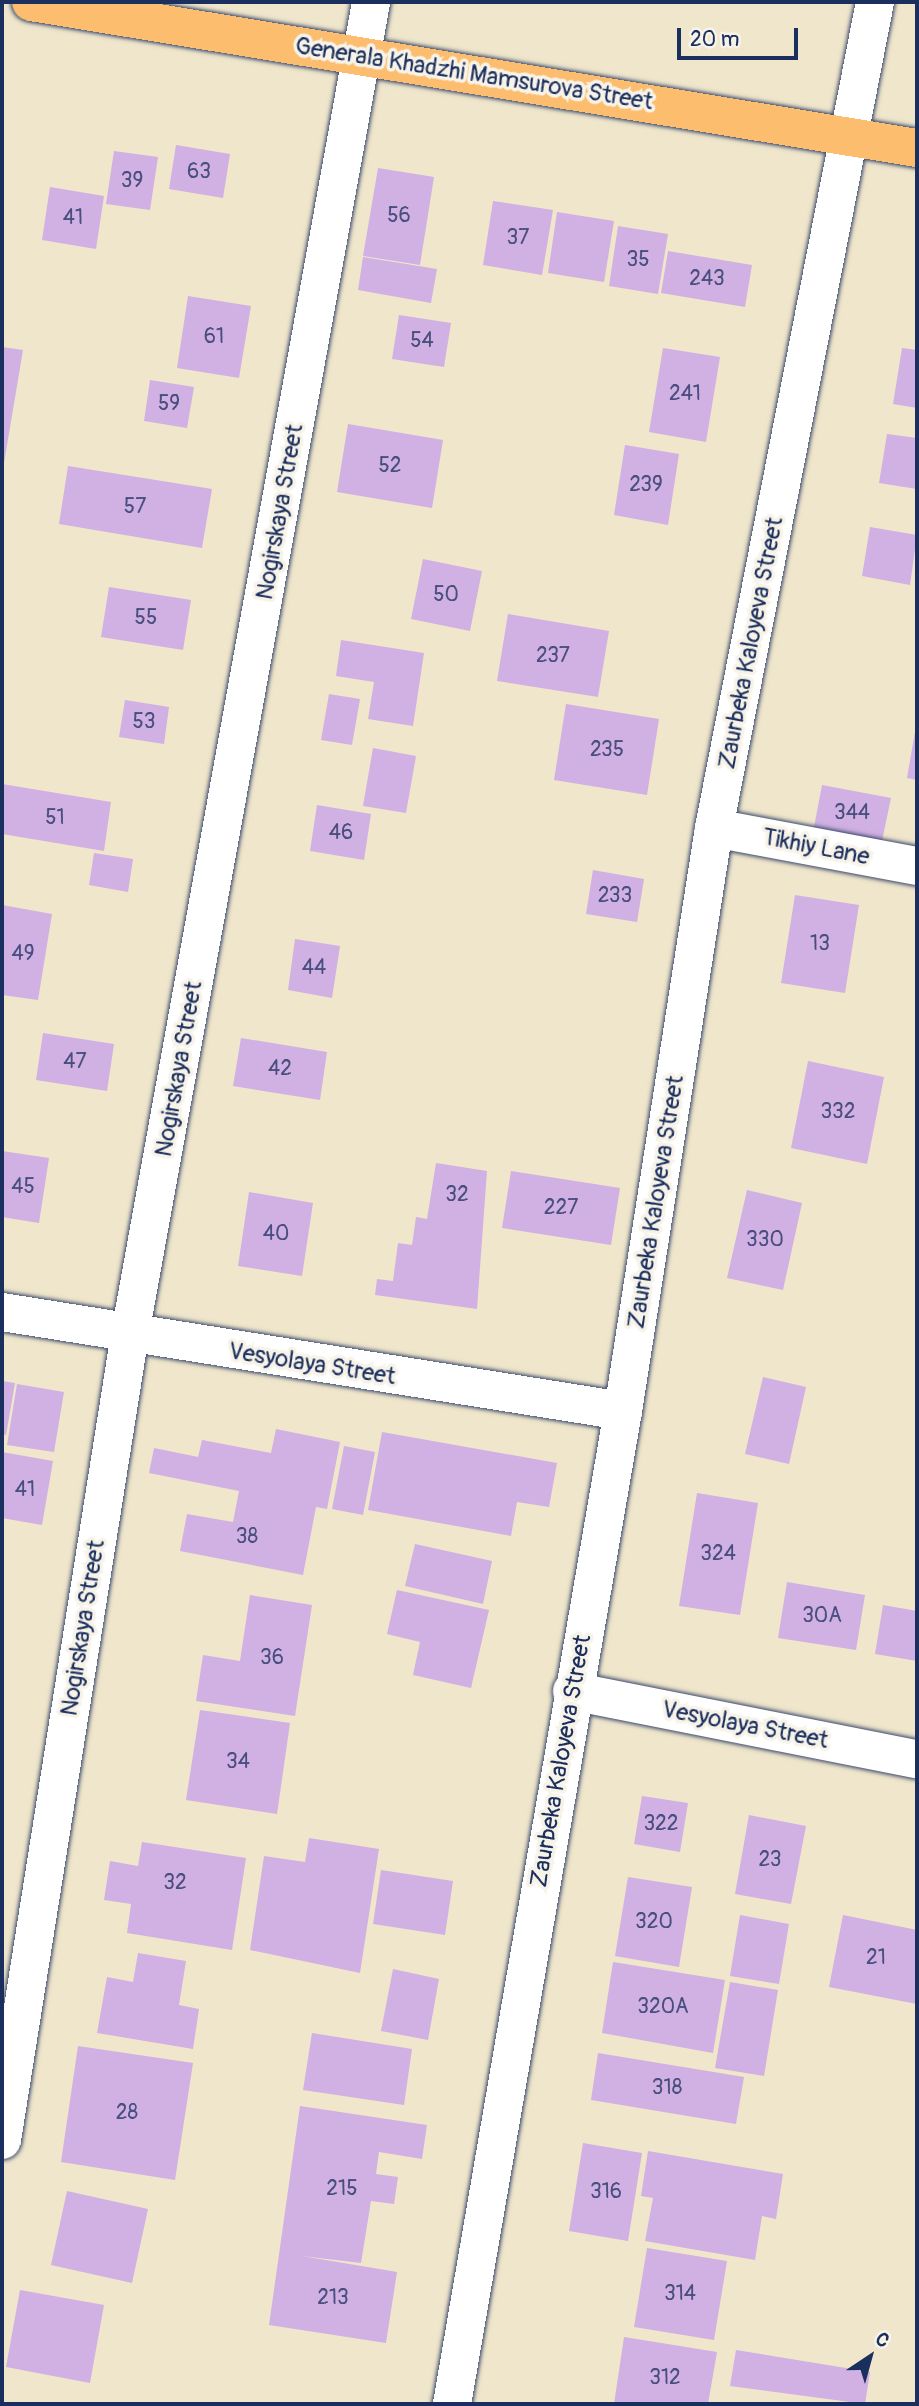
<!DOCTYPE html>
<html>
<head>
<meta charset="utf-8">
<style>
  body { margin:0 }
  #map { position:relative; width:919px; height:2406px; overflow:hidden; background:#f0e6cb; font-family:Pangolin,sans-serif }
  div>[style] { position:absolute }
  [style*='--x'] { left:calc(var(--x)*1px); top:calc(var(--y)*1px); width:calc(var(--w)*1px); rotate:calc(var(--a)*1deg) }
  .building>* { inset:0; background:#d1b0e3 }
  .roads { filter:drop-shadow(0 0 2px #3b4a6e) drop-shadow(0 0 2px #3b4a6e) }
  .minor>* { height:38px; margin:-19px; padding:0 19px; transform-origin:19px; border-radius:19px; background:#fff }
  .major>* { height:38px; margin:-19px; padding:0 19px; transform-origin:19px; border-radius:19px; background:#fcbd6f }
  span { translate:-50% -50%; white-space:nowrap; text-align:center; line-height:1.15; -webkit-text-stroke:7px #f7f3e8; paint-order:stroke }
  .number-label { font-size:21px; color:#484f7f }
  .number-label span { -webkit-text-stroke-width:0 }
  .street-label { font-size:24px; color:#1b2f5e }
  .frame { position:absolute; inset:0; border:4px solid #1b2f5e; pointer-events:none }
  .north { position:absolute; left:835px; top:2322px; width:70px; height:70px; -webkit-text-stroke:5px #f7f3e8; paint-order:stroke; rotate:36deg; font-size:19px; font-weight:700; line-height:28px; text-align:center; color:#1b2f5e }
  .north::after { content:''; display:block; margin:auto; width:24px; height:32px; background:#1b2f5e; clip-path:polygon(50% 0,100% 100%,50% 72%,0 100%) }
  .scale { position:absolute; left:677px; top:28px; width:121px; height:32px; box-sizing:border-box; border:4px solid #1b2f5e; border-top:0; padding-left:9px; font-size:21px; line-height:24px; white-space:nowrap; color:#1b2f5e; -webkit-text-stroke:5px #f7f3e8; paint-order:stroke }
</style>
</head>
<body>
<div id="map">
  <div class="building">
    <div style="clip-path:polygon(176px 145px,230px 154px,223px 198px,169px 189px)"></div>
    <div style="clip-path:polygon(114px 151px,158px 157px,150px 210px,106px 204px)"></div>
    <div style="clip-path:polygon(378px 168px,434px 177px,420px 265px,363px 256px)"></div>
    <div style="clip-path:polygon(50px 187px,104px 196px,96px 249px,42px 240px)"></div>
    <div style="clip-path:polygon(493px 201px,553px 210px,542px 275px,483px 265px)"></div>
    <div style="clip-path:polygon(557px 212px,614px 221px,604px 282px,548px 273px)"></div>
    <div style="clip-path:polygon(618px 226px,668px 234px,658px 294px,609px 286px)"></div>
    <div style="clip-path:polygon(668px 251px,752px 265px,745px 307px,661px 293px)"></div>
    <div style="clip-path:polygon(363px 257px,437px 269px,431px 303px,358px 290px)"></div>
    <div style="clip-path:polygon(188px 296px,251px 306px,239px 378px,177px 368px)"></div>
    <div style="clip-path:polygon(399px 315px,451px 323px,444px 367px,392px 359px)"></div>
    <div style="clip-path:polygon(2px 347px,23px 350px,4px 463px,2px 463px)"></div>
    <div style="clip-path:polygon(663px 348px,720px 357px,706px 442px,649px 432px)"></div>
    <div style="clip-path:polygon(902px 348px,917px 350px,917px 408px,893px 404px)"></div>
    <div style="clip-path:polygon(150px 380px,194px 387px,187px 428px,144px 421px)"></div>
    <div style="clip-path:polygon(348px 424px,443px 440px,432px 508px,337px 492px)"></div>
    <div style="clip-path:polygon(887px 434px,917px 438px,917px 489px,879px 483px)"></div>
    <div style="clip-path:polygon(625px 445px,679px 454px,668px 525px,614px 515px)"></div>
    <div style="clip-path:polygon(68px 466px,212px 489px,202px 548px,59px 524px)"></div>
    <div style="clip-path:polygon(870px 527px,917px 535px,910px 585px,862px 576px)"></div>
    <div style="clip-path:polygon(423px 559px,482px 571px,470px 631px,411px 619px)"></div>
    <div style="clip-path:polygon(109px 587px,191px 600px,183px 650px,101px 637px)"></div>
    <div style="clip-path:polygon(508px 614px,609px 631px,598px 697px,497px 681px)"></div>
    <div style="clip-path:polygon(341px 640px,424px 653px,413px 726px,368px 719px,374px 682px,336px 676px)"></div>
    <div style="clip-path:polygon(329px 694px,360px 699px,352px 745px,321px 740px)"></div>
    <div style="clip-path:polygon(125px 700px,169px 707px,164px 744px,119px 737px)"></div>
    <div style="clip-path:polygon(566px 704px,659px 719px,647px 795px,554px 780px)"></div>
    <div style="clip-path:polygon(916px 726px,917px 726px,917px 780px,907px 778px)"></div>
    <div style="clip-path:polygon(373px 748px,416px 756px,406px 813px,363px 806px)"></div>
    <div style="clip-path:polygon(2px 784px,111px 802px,104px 851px,2px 834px)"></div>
    <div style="clip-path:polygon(822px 785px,891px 798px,882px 841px,814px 827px)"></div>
    <div style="clip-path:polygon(317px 805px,371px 814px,364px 860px,310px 851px)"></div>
    <div style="clip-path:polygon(94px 853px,133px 859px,128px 892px,89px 885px)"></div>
    <div style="clip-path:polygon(593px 870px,644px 879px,637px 922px,586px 914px)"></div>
    <div style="clip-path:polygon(795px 895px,859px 905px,845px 993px,781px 983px)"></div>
    <div style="clip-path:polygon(2px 905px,52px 914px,38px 1000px,2px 995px)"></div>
    <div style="clip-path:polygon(295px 939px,340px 946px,332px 998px,288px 990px)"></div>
    <div style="clip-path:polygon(43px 1033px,114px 1044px,107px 1091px,36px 1080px)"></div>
    <div style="clip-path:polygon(241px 1038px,327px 1052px,320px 1100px,233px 1086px)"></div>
    <div style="clip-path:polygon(808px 1061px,884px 1077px,867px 1164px,791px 1148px)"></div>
    <div style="clip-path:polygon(2px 1151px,49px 1158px,39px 1223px,2px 1217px)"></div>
    <div style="clip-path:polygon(436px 1163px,487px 1171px,477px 1309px,375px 1295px,377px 1279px,393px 1281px,398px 1243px,412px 1245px,416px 1217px,427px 1219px)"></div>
    <div style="clip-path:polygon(511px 1171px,620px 1188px,611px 1245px,502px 1228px)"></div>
    <div style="clip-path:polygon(747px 1190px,802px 1203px,783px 1290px,727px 1278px)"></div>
    <div style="clip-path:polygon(249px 1192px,313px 1203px,302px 1276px,238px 1266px)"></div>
    <div style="clip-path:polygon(763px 1377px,806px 1387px,789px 1464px,745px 1454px)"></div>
    <div style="clip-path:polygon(2px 1381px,15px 1383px,6px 1435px,2px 1434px)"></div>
    <div style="clip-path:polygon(17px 1384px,64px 1392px,54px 1452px,7px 1445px)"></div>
    <div style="clip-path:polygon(276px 1429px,340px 1442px,327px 1509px,316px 1507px,303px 1575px,180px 1551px,187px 1514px,233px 1522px,239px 1491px,149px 1473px,154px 1448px,198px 1457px,202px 1440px,271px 1453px)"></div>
    <div style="clip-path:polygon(382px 1432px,557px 1463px,549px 1507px,517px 1502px,511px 1536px,368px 1510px)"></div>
    <div style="clip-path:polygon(344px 1446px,375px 1452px,363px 1515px,332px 1509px)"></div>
    <div style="clip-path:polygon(2px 1452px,53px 1461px,42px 1525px,2px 1518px)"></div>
    <div style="clip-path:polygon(697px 1493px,758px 1503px,740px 1615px,679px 1606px)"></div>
    <div style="clip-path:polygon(415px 1544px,492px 1561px,483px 1604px,405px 1586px)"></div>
    <div style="clip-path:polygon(787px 1582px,865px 1595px,856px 1650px,778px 1638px)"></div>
    <div style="clip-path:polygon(397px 1590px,489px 1610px,471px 1688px,413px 1675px,420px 1642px,387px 1634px)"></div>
    <div style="clip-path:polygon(250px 1595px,312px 1605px,295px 1716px,196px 1701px,203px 1655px,240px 1661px)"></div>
    <div style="clip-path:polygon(883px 1605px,917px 1611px,917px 1661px,875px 1654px)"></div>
    <div style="clip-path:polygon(200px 1710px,290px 1723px,277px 1814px,186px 1800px)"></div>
    <div style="clip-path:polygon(642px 1796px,688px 1803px,680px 1852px,634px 1844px)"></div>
    <div style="clip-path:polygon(749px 1815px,806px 1826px,791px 1904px,735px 1894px)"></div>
    <div style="clip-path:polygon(309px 1838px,379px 1849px,360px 1973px,250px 1950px,264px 1856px,305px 1862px)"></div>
    <div style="clip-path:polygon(142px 1842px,246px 1858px,232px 1950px,127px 1933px,131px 1904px,104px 1900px,110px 1861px,138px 1866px)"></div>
    <div style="clip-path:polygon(381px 1870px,453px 1881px,445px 1935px,373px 1924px)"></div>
    <div style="clip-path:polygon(628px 1877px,692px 1887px,679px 1967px,615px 1956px)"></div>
    <div style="clip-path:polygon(740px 1915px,789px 1924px,779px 1984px,730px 1976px)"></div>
    <div style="clip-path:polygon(843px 1915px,917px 1930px,917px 2004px,829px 1987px)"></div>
    <div style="clip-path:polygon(138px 1953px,186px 1961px,179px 2005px,199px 2009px,193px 2049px,97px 2033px,107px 1977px,133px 1982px)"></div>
    <div style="clip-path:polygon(613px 1962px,725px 1980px,713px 2053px,602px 2033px)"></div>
    <div style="clip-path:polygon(393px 1969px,439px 1979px,428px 2040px,381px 2031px)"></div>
    <div style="clip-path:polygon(730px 1982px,778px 1990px,764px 2076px,715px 2068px)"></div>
    <div style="clip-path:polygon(312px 2033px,412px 2049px,404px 2105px,303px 2090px)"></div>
    <div style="clip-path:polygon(78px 2046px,193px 2063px,175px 2180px,61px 2162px)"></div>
    <div style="clip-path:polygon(598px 2053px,744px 2077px,736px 2124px,591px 2100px)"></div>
    <div style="clip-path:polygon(300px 2106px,427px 2125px,422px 2159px,379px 2152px,376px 2174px,398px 2177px,394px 2204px,371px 2201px,361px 2263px,302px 2256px,397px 2272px,386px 2343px,269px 2325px)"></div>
    <div style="clip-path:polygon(583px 2143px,642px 2153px,628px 2241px,569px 2231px)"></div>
    <div style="clip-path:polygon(648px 2151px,783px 2174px,776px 2219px,762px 2216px,755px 2260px,645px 2241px,653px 2198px,641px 2196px)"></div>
    <div style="clip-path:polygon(67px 2191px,148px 2209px,132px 2283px,51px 2265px)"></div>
    <div style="clip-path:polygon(647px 2248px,727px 2261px,714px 2340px,634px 2327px)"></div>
    <div style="clip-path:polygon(20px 2290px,104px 2305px,90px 2383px,6px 2367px)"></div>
    <div style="clip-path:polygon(624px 2337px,717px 2352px,708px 2404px,614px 2404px)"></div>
    <div style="clip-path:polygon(736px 2350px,870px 2372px,865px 2404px,730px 2386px)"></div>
  </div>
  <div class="roads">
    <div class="minor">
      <div style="--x:714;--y:828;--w:207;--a:10.6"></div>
      <div style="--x:2;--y:1312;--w:629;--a:9.06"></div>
      <div style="--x:572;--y:1691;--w:352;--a:11.2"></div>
      <div style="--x:2;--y:2140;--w:816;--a:-80.98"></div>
      <div style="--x:130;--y:1334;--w:1354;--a:-79.74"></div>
      <div style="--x:452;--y:2404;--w:1008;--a:-80.23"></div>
      <div style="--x:623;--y:1411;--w:590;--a:-81.13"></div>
      <div style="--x:714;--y:828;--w:842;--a:-78.97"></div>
    </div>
    <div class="major">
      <div style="--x:31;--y:2;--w:898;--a:9.36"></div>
    </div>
  </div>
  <div class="number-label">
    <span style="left:199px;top:172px">63</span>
    <span style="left:132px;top:181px">39</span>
    <span style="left:399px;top:216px">56</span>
    <span style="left:73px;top:218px">41</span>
    <span style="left:518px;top:238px">37</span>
    <span style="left:638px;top:260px">35</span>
    <span style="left:707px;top:279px">243</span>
    <span style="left:214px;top:337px">61</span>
    <span style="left:422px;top:341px">54</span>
    <span style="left:685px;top:394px">241</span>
    <span style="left:169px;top:404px">59</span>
    <span style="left:390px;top:466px">52</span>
    <span style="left:646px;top:485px">239</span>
    <span style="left:135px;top:507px">57</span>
    <span style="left:446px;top:595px">50</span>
    <span style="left:146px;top:618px">55</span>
    <span style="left:553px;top:656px">237</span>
    <span style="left:144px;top:722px">53</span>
    <span style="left:607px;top:750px">235</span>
    <span style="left:852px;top:813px">344</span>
    <span style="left:55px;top:818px">51</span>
    <span style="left:341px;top:833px">46</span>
    <span style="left:615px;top:896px">233</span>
    <span style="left:820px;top:944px">13</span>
    <span style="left:23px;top:954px">49</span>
    <span style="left:314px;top:968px">44</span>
    <span style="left:75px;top:1062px">47</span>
    <span style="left:280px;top:1069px">42</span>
    <span style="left:838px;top:1112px">332</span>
    <span style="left:23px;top:1187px">45</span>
    <span style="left:457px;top:1195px">32</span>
    <span style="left:561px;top:1208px">227</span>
    <span style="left:276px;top:1234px">40</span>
    <span style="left:765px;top:1240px">330</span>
    <span style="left:25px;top:1490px">41</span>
    <span style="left:247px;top:1537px">38</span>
    <span style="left:718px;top:1554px">324</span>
    <span style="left:822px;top:1616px">30А</span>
    <span style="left:272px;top:1658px">36</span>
    <span style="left:238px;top:1762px">34</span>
    <span style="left:661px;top:1824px">322</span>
    <span style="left:770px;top:1860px">23</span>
    <span style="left:175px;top:1883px">32</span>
    <span style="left:654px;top:1922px">320</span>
    <span style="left:876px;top:1958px">21</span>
    <span style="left:663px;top:2007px">320А</span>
    <span style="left:667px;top:2088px">318</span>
    <span style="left:127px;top:2113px">28</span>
    <span style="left:342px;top:2189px">215</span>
    <span style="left:606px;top:2192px">316</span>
    <span style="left:680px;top:2294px">314</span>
    <span style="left:333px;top:2298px">213</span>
    <span style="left:665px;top:2378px">312</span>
  </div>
  <div class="street-label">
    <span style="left:474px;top:74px;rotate:9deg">Generala Khadzhi Mamsurova Street</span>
    <span style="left:280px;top:512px;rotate:-80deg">Nogirskaya Street</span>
    <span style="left:751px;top:643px;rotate:-79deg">Zaurbeka Kaloyeva Street</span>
    <span style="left:816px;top:847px;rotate:11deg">Tikhiy Lane</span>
    <span style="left:179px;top:1069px;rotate:-80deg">Nogirskaya Street</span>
    <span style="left:656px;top:1202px;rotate:-81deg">Zaurbeka Kaloyeva Street</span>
    <span style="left:312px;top:1364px;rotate:9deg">Vesyolaya Street</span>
    <span style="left:83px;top:1628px;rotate:-81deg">Nogirskaya Street</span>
    <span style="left:745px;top:1725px;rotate:11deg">Vesyolaya Street</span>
    <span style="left:561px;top:1761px;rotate:-80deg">Zaurbeka Kaloyeva Street</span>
  </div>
  <div class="frame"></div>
  <div class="north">С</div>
  <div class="scale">20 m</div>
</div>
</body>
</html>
